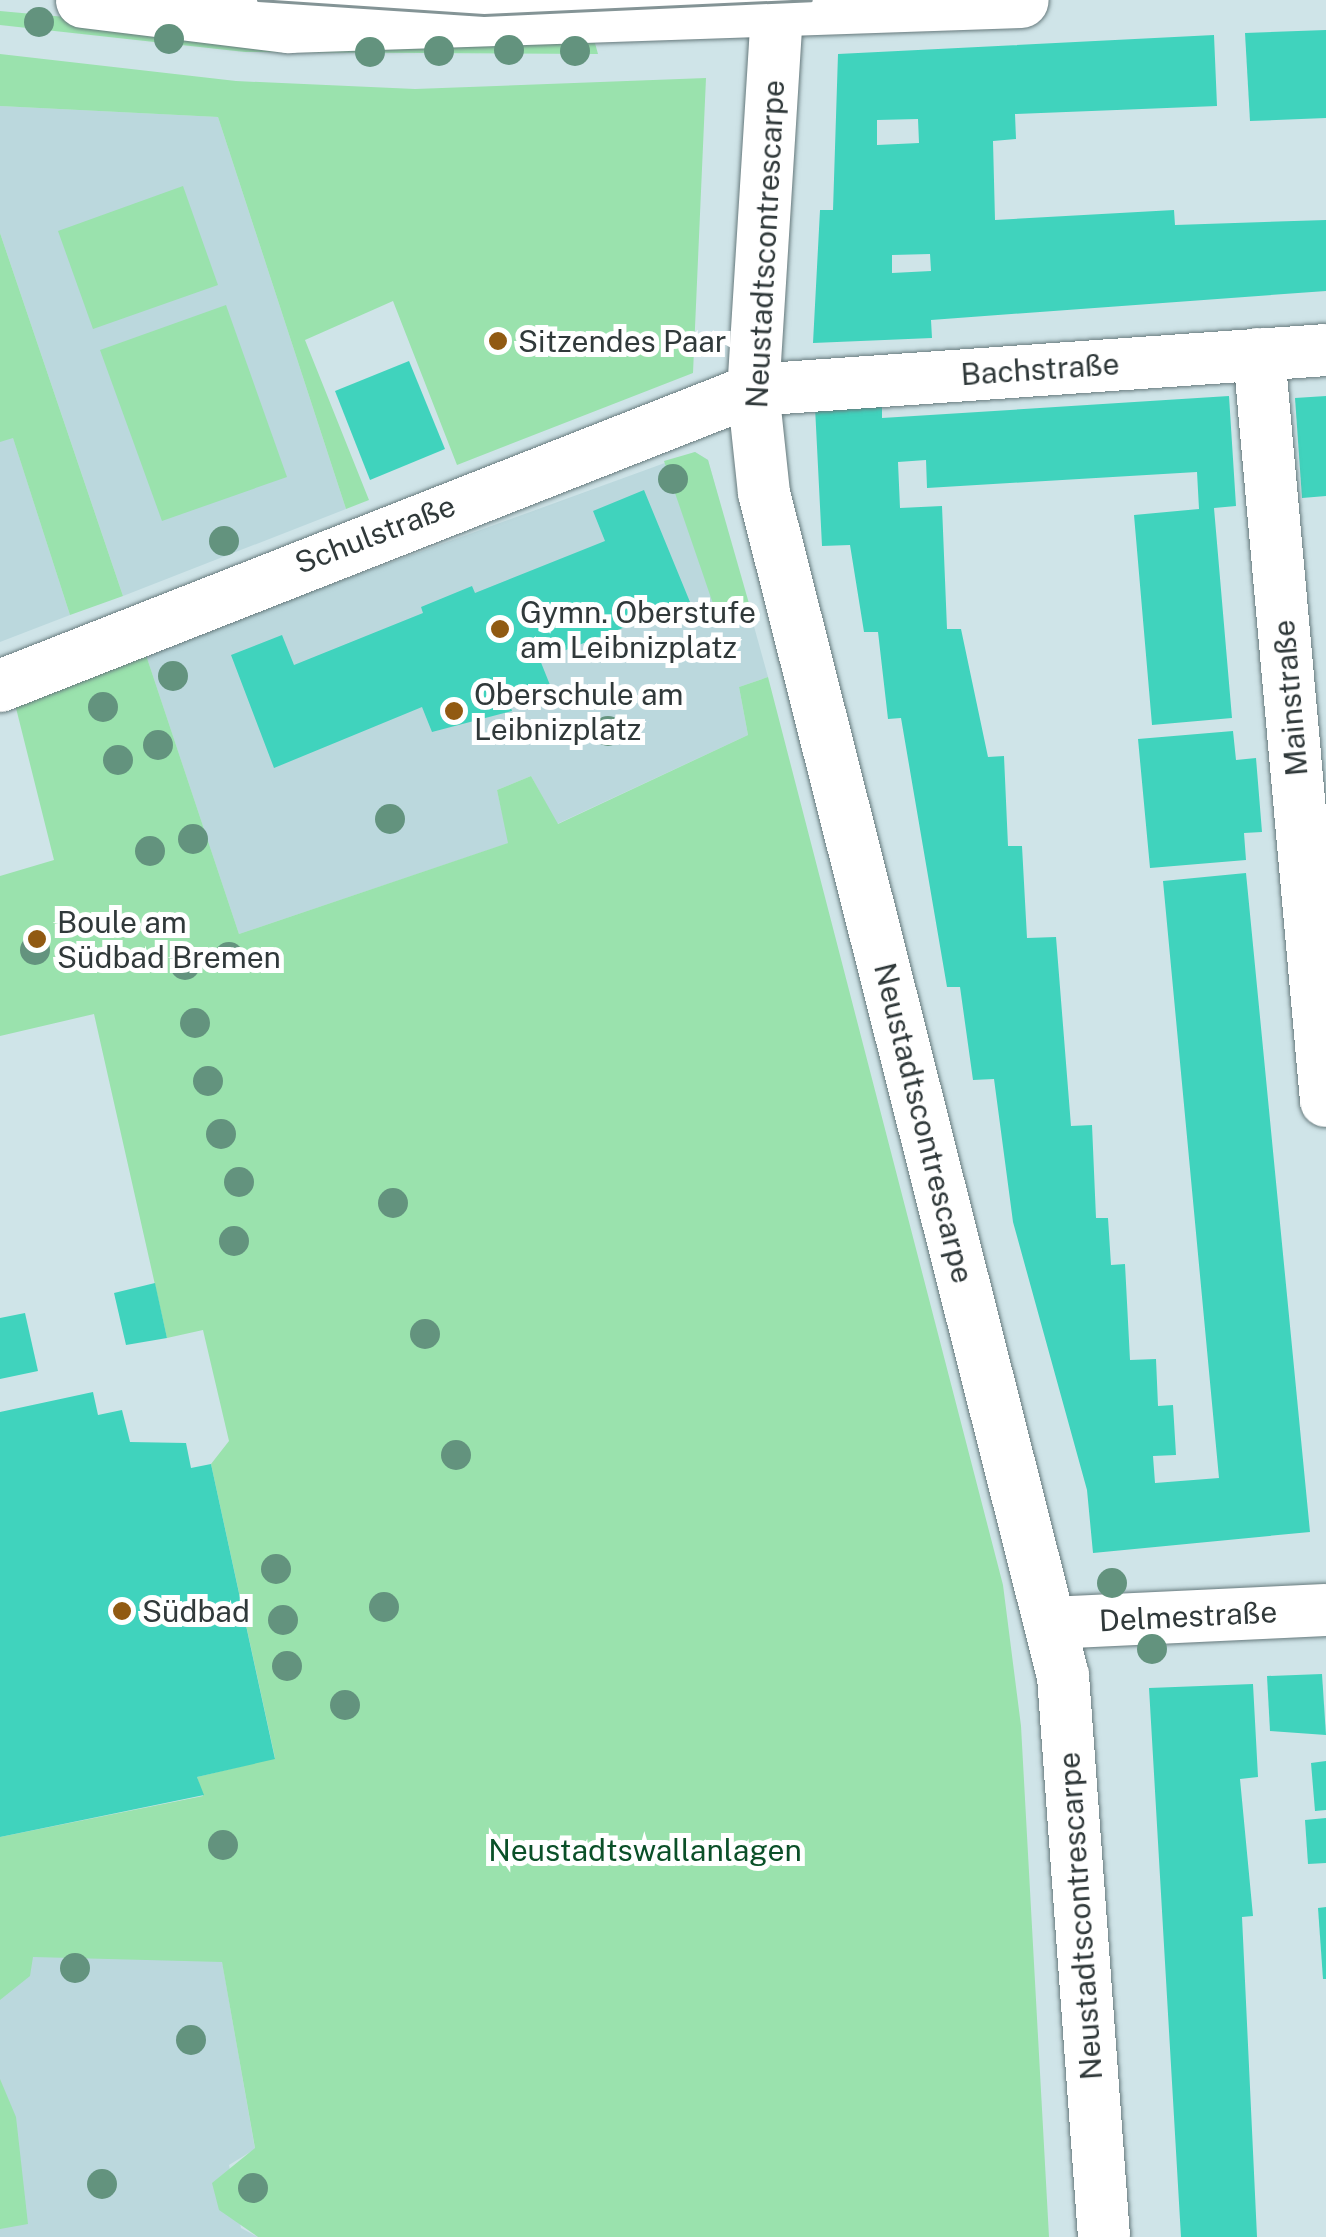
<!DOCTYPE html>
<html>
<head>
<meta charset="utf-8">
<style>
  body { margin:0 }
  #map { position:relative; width:1326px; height:2237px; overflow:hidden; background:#cfe4e8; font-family:"Public Sans",sans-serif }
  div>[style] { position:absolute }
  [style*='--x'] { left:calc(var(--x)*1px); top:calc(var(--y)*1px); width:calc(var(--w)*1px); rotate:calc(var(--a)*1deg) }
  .built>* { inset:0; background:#bbd8dd }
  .green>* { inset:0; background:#9ae2ad }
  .building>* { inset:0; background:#40d3bd }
  .roads { filter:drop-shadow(0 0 2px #66797c) drop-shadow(0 0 2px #66797c) }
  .street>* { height:52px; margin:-26px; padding:0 26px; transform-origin:26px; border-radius:26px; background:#fff }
  .secondary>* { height:55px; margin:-27.5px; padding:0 27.5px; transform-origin:27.5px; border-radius:27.5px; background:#fff }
  .tram>* { height:2.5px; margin:-1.25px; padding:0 1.25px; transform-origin:1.25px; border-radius:1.25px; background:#849496 }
  .trees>* { width:30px; height:30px; margin:-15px; border-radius:50%; background:#63937e }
  .dots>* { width:28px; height:28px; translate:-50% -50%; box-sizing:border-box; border:5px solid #fff; border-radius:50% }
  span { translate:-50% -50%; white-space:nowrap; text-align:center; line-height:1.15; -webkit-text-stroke:10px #fff; paint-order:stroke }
  .street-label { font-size:30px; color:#30393a }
  .poi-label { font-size:30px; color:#30393a }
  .left { translate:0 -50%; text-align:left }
  .park-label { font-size:30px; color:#0a5028 }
</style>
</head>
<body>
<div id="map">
  <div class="built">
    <div style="clip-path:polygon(0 106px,218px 117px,346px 509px,123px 596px,0 233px)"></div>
    <div style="clip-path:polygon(0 397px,70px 615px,0 642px)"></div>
    <div style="clip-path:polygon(695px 452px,708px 460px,768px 677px,739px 687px,748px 735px,557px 824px,531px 776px,497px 790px,509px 843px,239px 934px,145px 652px)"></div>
    <div style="clip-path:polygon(0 1955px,222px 1961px,255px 2149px,229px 2165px,241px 2228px,258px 2237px,0 2237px)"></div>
  </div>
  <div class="green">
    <div style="clip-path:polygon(0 11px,371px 45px,595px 43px,598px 54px,245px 52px,0 25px)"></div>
    <div style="clip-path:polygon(0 54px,236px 81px,415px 89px,706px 78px,693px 373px,457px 465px,393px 301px,305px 340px,369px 500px,346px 509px,218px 117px,0 106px)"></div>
    <div style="clip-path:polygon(183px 186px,218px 285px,93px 329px,58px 231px)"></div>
    <div style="clip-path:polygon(0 233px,123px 596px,70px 615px,13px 438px,0 442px)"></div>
    <div style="clip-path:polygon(226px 305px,287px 477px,162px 521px,100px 350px)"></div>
    <div style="clip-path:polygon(695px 452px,708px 460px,752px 614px,720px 624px,664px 461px)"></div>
    <div style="clip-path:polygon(145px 652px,239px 934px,508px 843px,497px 790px,531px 776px,558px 824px,748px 735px,739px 687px,768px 677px,1003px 1585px,1021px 1726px,1049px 2237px,258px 2237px,219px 2210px,212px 2183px,255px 2148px,222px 1962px,33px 1957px,30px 1976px,0 2000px,0 1837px,203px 1796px,197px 1777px,275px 1758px,211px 1464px,229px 1441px,203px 1330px,167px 1338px,94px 1014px,0 1036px,0 876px,54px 860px,14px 700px)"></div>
    <div style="clip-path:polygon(0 2079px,16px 2117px,28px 2224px,0 2229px)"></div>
  </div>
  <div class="building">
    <div style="clip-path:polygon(1326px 30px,1326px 118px,1250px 121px,1245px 33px)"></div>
    <div style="clip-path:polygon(evenodd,1214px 35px,1217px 106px,1015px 114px,1016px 139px,993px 141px,995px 220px,1174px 210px,1175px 225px,1326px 220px,1326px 291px,931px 320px,932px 338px,813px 343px,820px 210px,833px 210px,838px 54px,1214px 35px,918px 119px,919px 143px,877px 145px,877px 120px,918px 119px,1214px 35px,930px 254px,931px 271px,892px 273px,892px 255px,930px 254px)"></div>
    <div style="clip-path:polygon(409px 361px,445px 449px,370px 480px,335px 391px)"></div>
    <div style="clip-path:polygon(1229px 396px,1236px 506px,1214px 508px,1232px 718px,1152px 725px,1134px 515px,1199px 509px,1197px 472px,927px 488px,926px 460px,898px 462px,900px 508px,942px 506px,947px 629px,961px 629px,988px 757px,1004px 756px,1008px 846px,1022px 846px,1027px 938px,1056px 937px,1071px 1126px,1092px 1125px,1096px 1218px,1108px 1218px,1111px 1265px,1125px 1264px,1130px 1360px,1156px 1359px,1158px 1406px,1173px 1405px,1176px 1455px,1153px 1456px,1155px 1483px,1219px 1478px,1163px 881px,1246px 873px,1310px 1532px,1093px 1553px,1087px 1490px,1013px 1222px,994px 1079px,973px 1080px,960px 987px,947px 987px,901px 718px,888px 719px,878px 632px,864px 632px,850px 545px,822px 546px,815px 407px,882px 404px,882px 418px)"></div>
    <div style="clip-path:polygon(1326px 396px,1326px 496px,1302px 498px,1295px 398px)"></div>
    <div style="clip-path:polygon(644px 490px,690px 602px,540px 660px,550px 685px,509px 701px,512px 711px,432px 732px,422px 707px,274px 768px,231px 655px,282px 635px,294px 665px,423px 613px,421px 607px,472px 586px,475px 593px,605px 541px,593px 511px)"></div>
    <div style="clip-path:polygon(1233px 731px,1236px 760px,1256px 758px,1262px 832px,1244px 833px,1246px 860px,1150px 868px,1138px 739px)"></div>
    <div style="clip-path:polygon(155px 1283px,167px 1338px,126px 1345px,114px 1293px)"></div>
    <div style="clip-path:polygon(25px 1313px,38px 1371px,0 1379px,0 1318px)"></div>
    <div style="clip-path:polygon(93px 1392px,98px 1415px,122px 1410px,130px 1442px,186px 1443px,191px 1468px,211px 1464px,275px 1759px,197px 1777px,204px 1795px,0 1837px,0 1412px)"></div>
    <div style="clip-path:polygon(1322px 1674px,1326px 1735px,1270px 1731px,1267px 1676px)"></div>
    <div style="clip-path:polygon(1253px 1684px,1258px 1777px,1240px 1779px,1253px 1916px,1242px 1917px,1257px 2237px,1181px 2237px,1149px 1688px)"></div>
    <div style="clip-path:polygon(1326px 1761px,1326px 1810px,1315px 1811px,1311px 1763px)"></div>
    <div style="clip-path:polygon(1326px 1818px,1326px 1863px,1308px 1864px,1305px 1820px)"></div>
    <div style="clip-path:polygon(1326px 1907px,1326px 1979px,1323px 1979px,1318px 1908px)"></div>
  </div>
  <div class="roads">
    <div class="street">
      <div style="--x:777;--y:12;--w:379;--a:93.6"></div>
      <div style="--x:753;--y:390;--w:104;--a:83.9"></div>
      <div style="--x:764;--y:493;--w:1220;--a:75.82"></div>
      <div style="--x:1063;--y:1676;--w:562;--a:85.82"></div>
      <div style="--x:1259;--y:354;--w:750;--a:84.87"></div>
      <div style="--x:0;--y:686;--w:809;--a:-21.46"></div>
      <div style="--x:753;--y:390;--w:574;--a:-3.99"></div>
      <div style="--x:1050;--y:1623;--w:276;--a:-2.7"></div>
    </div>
    <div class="secondary">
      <div style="--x:83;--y:0;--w:207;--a:7"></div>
      <div style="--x:288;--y:25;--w:733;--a:-1.95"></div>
    </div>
  </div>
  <div class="tram">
    <div style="--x:258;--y:0;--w:226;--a:3.8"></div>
    <div style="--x:484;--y:15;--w:327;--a:-2.6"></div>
  </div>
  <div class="trees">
    <div style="left:39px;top:22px"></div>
    <div style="left:169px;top:39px"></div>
    <div style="left:509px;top:50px"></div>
    <div style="left:439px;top:51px"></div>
    <div style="left:575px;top:51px"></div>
    <div style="left:370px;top:52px"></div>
    <div style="left:673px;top:479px"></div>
    <div style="left:224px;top:541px"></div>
    <div style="left:173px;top:676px"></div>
    <div style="left:103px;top:707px"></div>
    <div style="left:608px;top:731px"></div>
    <div style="left:158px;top:745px"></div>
    <div style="left:118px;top:760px"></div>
    <div style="left:390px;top:819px"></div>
    <div style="left:193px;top:839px"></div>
    <div style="left:150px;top:851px"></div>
    <div style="left:35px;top:950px"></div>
    <div style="left:229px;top:957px"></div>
    <div style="left:185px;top:965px"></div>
    <div style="left:195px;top:1023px"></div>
    <div style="left:208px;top:1081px"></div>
    <div style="left:221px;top:1134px"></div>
    <div style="left:239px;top:1182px"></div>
    <div style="left:393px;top:1203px"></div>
    <div style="left:234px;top:1241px"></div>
    <div style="left:425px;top:1334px"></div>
    <div style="left:456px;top:1455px"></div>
    <div style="left:276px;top:1569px"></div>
    <div style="left:1112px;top:1583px"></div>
    <div style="left:384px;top:1607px"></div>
    <div style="left:283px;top:1620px"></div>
    <div style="left:1152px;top:1649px"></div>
    <div style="left:287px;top:1666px"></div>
    <div style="left:345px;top:1705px"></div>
    <div style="left:223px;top:1845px"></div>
    <div style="left:75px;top:1968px"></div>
    <div style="left:191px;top:2040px"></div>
    <div style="left:102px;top:2184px"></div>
    <div style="left:253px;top:2188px"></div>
  </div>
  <div class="dots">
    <div style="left:498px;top:341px;background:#915a12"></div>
    <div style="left:500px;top:629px;background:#915a12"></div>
    <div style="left:454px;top:711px;background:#915a12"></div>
    <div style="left:37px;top:939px;background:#915a12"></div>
    <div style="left:122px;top:1611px;background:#915a12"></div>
  </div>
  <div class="street-label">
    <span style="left:765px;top:244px;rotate:-87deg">Neustadtscontrescarpe</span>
    <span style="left:1040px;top:369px;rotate:-4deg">Bachstraße</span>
    <span style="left:375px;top:534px;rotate:-21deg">Schulstraße</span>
    <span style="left:1290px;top:698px;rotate:-95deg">Mainstraße</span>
    <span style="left:924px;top:1123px;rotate:76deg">Neustadtscontrescarpe</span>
    <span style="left:1188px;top:1616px;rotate:-3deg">Delmestraße</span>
    <span style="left:1080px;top:1916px;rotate:-94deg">Neustadtscontrescarpe</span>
  </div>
  <div class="poi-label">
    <span class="left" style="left:518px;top:341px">Sitzendes Paar</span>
    <span class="left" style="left:520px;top:629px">Gymn. Oberstufe<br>am Leibnizplatz</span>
    <span class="left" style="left:474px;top:711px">Oberschule am<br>Leibnizplatz</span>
    <span class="left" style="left:57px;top:939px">Boule am<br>Südbad Bremen</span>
    <span class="left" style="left:142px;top:1611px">Südbad</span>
  </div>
  <div class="park-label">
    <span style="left:645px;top:1850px">Neustadtswallanlagen</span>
  </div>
</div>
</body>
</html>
